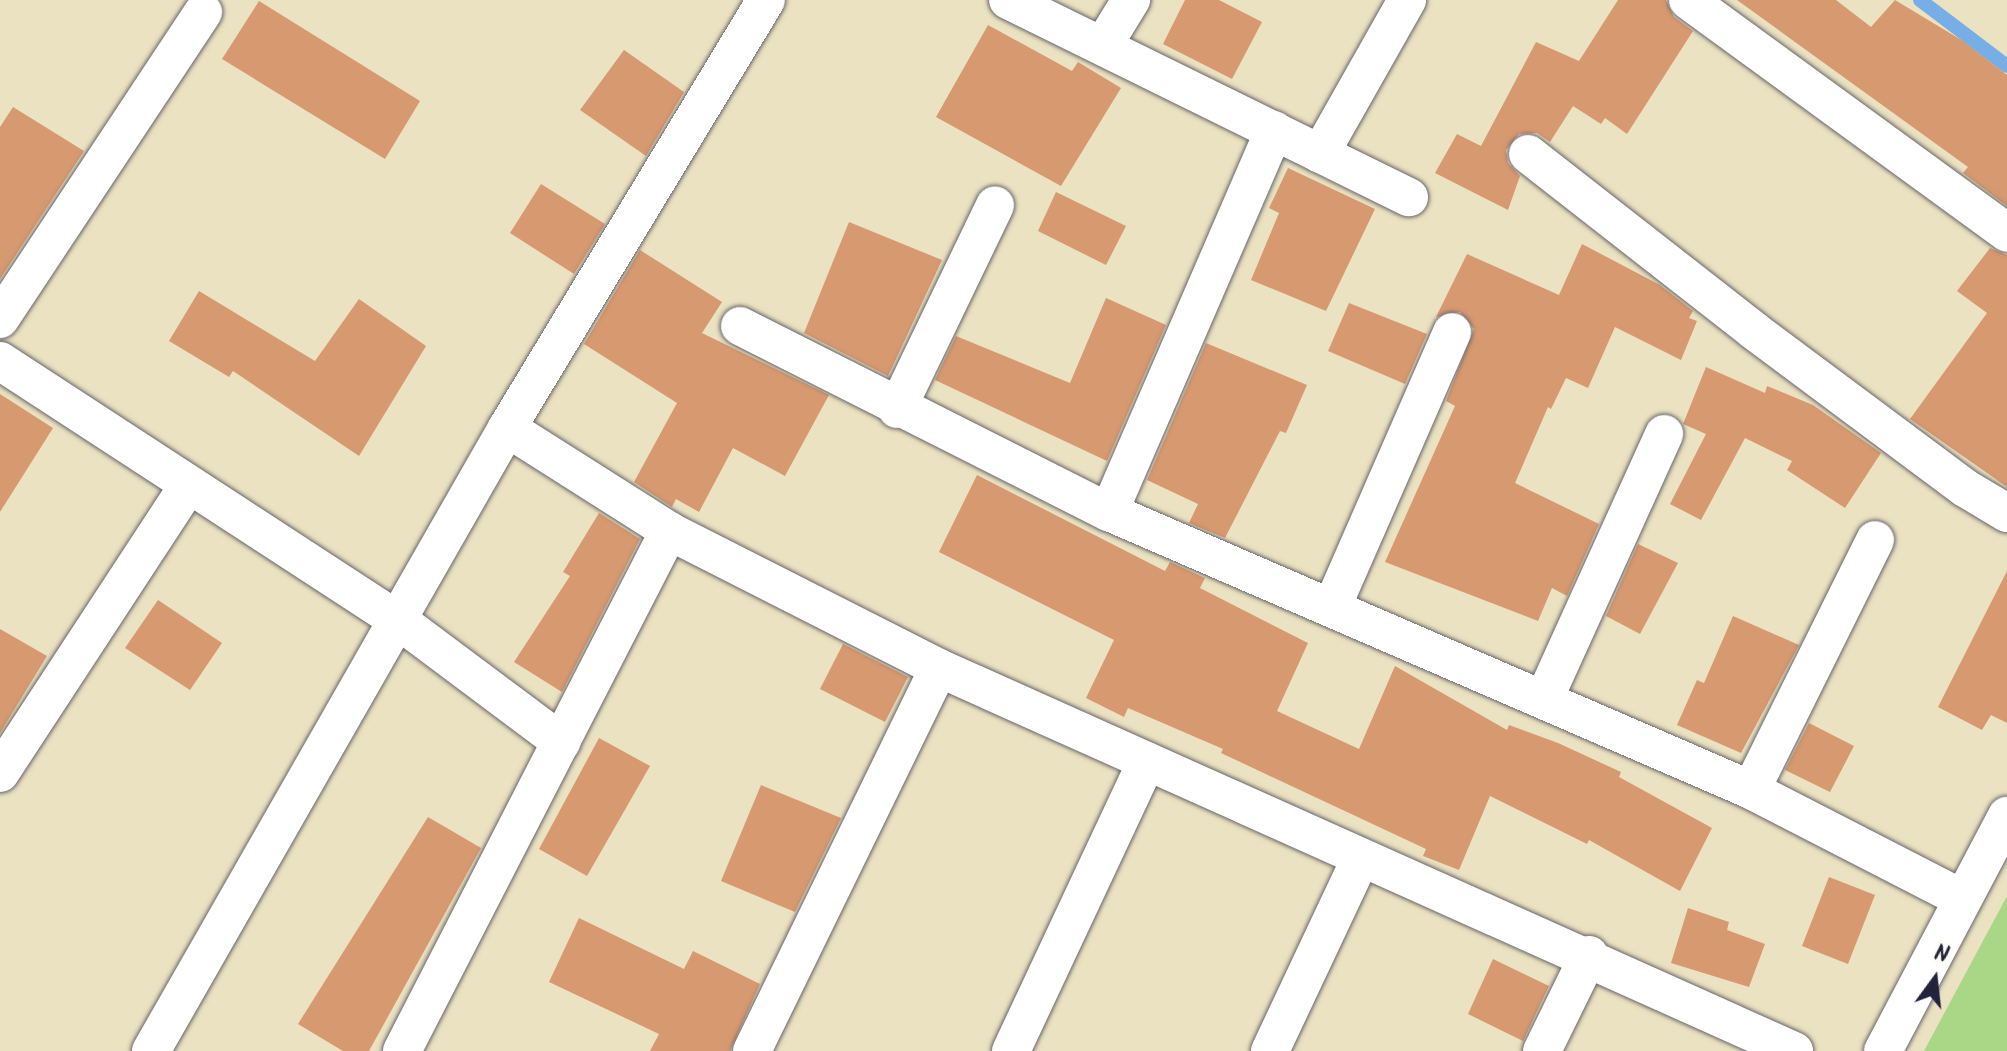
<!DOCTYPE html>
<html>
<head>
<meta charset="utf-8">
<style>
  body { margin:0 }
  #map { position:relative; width:2007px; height:1051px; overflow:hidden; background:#ebe2c1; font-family:Kalam,sans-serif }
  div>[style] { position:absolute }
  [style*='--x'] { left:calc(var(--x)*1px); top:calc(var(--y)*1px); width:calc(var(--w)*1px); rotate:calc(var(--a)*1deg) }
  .green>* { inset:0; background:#a9d785 }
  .stream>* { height:14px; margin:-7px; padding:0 7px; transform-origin:7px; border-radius:7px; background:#77aee5 }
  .building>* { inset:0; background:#d79970 }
  .roads { filter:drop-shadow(0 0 2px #68656a) drop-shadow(0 0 2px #68656a) }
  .street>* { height:38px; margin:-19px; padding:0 19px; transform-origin:19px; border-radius:19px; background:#fff }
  span { translate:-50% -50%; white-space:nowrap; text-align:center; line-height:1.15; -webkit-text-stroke:6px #fdfcf7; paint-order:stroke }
  .north { position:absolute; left:1895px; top:939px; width:80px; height:80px; -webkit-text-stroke:6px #fdfcf7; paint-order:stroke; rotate:15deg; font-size:22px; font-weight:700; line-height:32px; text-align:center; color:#22223b }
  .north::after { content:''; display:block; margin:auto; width:28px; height:36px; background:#22223b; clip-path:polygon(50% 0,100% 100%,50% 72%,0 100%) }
</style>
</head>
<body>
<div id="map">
  <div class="green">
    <div style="clip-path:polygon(2007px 896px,2007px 1051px,1924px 1051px)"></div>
  </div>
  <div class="stream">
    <div style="--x:1920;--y:0;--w:109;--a:37.2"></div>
  </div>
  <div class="building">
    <div style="clip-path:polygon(1185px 0,1219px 0,1262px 22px,1232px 79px,1163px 44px)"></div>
    <div style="clip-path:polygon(1618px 0,1666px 0,1674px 17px,1693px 31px,1627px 134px,1605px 118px,1601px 124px,1573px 106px,1550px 142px,1537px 133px,1519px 134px,1506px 150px,1508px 163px,1520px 176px,1508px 210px,1435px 173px,1457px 134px,1481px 146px,1536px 42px,1579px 61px)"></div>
    <div style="clip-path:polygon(1737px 0,1836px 0,1871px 27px,1895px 0,1963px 41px,2007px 75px,2007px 206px,1963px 173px,1968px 167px)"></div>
    <div style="clip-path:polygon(259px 1px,420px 101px,385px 159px,222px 59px)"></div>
    <div style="clip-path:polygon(988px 25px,1072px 71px,1078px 62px,1121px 88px,1061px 186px,936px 117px)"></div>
    <div style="clip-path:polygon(624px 50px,684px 92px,646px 156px,580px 110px)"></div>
    <div style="clip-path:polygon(13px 107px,84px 151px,0 279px,0 127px)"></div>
    <div style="clip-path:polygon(1288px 168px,1375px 209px,1326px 311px,1251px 280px,1279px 213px,1269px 208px)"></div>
    <div style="clip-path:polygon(541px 184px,605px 224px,574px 274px,510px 233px)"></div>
    <div style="clip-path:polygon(1056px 192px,1126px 226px,1106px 265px,1038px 231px)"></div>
    <div style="clip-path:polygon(849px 222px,942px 260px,888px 376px,804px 333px)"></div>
    <div style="clip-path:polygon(1582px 244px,1660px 285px,1693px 311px,1689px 318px,1697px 321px,1681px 360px,1615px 327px,1588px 388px,1566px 378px,1551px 409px,1548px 407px,1515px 483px,1599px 524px,1567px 596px,1552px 588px,1538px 621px,1385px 562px,1455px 406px,1446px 401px,1474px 329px,1460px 312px,1436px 317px,1467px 254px,1559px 295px)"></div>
    <div style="clip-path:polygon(1990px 248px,2007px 255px,2007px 487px,1910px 419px,1987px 313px,1957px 291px)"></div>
    <div style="clip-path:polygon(640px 250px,722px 302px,702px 333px,829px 395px,785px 476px,733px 448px,699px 512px,676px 499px,672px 507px,634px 482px,677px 403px,584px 344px)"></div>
    <div style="clip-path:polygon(199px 291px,315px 361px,359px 299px,426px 346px,359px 456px,233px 371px,229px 377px,169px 341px)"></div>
    <div style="clip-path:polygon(1106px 298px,1166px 325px,1107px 461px,935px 380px,956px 336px,1070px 383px)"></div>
    <div style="clip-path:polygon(1349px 303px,1427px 334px,1405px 384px,1328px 351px)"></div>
    <div style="clip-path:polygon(1206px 343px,1307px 385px,1286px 433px,1280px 431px,1225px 538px,1189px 523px,1198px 504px,1147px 480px)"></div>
    <div style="clip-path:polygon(1706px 367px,1765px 393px,1767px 386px,1813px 405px,1881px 453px,1845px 508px,1787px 470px,1792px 461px,1745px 438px,1701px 520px,1670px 504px,1706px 434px,1683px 424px)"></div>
    <div style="clip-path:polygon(0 394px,53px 428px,0 512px)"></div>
    <div style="clip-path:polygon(977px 475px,1165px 571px,1170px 562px,1205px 578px,1200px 588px,1308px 643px,1277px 711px,1359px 749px,1395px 666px,1507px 730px,1509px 725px,1558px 743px,1621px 772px,1619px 777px,1712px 828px,1680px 891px,1589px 840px,1587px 844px,1490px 796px,1459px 870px,1423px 856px,1426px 849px,1221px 753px,1223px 749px,1128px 708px,1124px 717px,1086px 698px,1114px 640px,939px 552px)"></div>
    <div style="clip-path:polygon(599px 513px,640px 539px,562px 692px,514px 662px,570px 576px,563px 572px)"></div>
    <div style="clip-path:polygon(1638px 544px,1678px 563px,1640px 634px,1606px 616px)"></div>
    <div style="clip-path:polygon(2007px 571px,2007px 723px,1991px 715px,1982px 730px,1938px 707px)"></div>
    <div style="clip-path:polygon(158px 600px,222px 643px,190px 690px,125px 648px)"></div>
    <div style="clip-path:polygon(1733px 616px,1799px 645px,1741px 753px,1677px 725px,1697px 680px,1704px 683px)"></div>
    <div style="clip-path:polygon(0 629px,47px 656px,0 733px)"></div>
    <div style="clip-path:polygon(843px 644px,908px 677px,885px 722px,820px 689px)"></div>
    <div style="clip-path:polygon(1809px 723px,1854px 746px,1830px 792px,1785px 770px)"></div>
    <div style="clip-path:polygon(599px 738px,650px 766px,587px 876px,539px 849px)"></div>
    <div style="clip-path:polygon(761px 785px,841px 818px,795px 912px,721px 881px)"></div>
    <div style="clip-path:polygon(428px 817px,481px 848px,369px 1051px,343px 1051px,298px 1024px)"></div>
    <div style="clip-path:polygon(1829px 877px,1875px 895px,1848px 964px,1802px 946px)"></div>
    <div style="clip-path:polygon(1688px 908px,1729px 922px,1727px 930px,1765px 944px,1749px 987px,1671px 963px)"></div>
    <div style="clip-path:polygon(579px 918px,684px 969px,693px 951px,760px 984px,730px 1051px,650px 1051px,659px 1034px,549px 982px)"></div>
    <div style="clip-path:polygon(1493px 959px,1549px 986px,1523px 1041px,1468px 1014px)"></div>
  </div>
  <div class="roads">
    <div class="street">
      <div style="--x:1008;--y:0;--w:447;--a:26.2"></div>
      <div style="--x:1688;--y:0;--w:395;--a:36.1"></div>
      <div style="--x:1104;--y:44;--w:52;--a:-58.5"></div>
      <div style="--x:1320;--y:154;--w:177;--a:-60.5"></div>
      <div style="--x:1528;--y:154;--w:286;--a:38"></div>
      <div style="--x:1753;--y:330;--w:264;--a:36.7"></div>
      <div style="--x:1965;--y:488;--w:49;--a:30.8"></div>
      <div style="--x:0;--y:319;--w:368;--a:-56.5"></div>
      <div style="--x:740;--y:326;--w:413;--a:26.8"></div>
      <div style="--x:1109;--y:512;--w:700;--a:23.41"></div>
      <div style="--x:1751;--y:790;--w:236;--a:27.2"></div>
      <div style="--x:0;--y:361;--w:475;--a:33.1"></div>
      <div style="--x:398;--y:620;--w:204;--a:36.8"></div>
      <div style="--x:897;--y:409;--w:226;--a:-64.3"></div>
      <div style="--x:507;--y:428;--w:192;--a:32.4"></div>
      <div style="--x:669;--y:531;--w:303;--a:26.9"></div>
      <div style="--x:939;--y:668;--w:937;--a:24.13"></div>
      <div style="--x:1109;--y:512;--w:416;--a:-66.6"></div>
      <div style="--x:1332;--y:607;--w:300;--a:-66.4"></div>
      <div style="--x:1544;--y:699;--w:291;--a:-65.6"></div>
      <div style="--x:0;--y:773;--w:345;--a:-56.8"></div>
      <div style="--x:1751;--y:790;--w:279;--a:-63.6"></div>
      <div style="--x:151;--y:1051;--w:718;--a:-60.26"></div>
      <div style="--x:507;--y:428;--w:500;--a:-58.82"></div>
      <div style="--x:402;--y:1051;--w:585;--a:-62.82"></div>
      <div style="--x:752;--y:1051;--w:426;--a:-64"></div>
      <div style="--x:1011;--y:1051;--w:320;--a:-64.9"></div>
      <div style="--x:1270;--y:1051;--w:213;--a:-64.8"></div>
      <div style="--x:1542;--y:1051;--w:107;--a:-63.9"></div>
      <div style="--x:1883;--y:1051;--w:266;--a:-62.2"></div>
    </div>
  </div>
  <div class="north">N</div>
</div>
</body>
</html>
